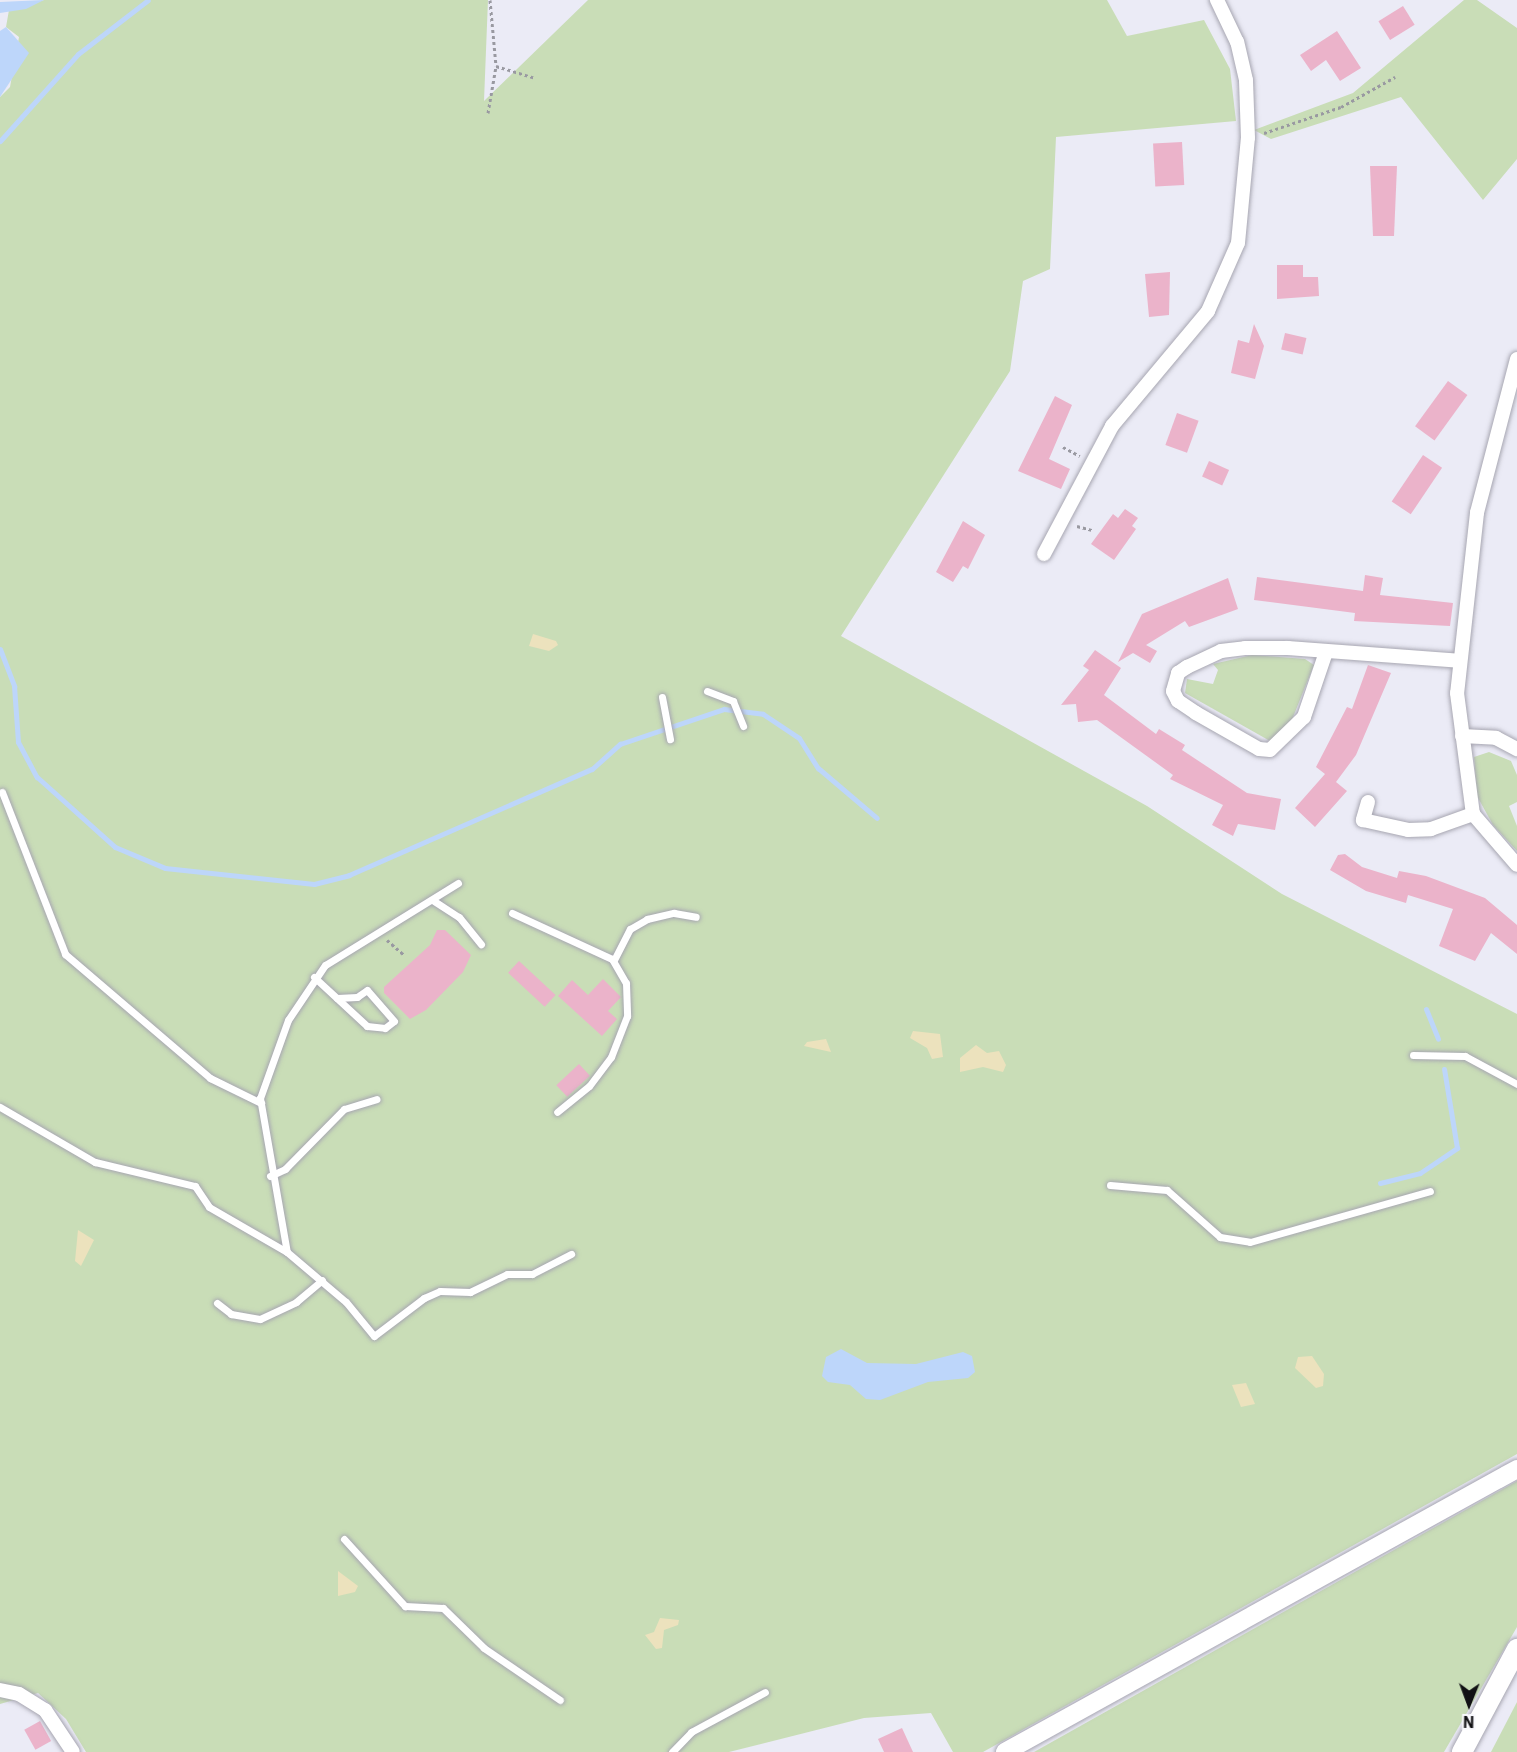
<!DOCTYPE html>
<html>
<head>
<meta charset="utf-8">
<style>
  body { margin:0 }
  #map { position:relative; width:1517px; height:1752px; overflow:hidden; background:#ebebf6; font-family:"IBM Plex Sans",sans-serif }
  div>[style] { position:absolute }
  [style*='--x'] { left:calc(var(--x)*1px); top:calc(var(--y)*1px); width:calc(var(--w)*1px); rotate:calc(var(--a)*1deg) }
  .green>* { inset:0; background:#c9ddb7 }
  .sand>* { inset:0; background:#ece2bd }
  .water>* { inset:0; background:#bdd6fa }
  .stream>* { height:5px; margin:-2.5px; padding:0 2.5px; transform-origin:2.5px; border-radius:2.5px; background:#bdd6fa }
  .building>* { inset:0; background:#ebb3ca; transform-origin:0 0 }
  .path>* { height:3px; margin-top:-1.5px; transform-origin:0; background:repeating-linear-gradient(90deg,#9999a1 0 3px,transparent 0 6px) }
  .roads { filter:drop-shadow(0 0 2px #a7a6b1) drop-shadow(0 0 2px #a7a6b1) }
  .service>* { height:7px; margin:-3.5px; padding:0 3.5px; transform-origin:3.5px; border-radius:3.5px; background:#fff }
  .minor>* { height:14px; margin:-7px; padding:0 7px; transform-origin:7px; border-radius:7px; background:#fff }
  .tertiary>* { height:18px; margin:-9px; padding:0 9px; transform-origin:9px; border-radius:9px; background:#fff }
  .secondary>* { height:20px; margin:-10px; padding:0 10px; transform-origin:10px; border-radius:10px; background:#fff }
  span { translate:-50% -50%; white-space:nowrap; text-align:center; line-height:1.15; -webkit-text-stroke:5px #f9f9fd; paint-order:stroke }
  .north { position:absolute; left:1439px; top:1674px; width:60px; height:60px; -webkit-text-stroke:4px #f9f9fd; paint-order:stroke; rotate:181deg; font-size:16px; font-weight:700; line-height:24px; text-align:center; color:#111114 }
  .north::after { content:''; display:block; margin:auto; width:21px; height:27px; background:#111114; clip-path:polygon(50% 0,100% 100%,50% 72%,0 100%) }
</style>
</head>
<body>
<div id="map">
  <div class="green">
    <div style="clip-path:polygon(44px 0,488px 0,484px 101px,588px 0,1107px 0,1127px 36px,1204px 20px,1230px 69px,1236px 121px,1056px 137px,1050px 269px,1023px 281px,1010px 371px,841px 636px,1147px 806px,1282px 894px,1517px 1014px,1517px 1454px,983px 1752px,953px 1752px,931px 1713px,864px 1718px,729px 1752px,86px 1752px,66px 1719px,38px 1693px,0 1704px,0 97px,10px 87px,19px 37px,6px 27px,9px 10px)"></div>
    <div style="clip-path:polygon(1464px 0,1477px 0,1517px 28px,1517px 159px,1483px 200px,1401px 97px,1271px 139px,1254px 130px,1353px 93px)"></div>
    <div style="clip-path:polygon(1252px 655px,1305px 659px,1314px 665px,1291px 722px,1270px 741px,1185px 693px,1187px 679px,1213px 684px,1218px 670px,1213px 664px)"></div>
    <div style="clip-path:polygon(1489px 752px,1511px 761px,1517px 775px,1517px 802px,1509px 806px,1517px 826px,1517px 851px,1493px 825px,1477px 796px,1474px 757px)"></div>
    <div style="clip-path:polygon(1517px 1481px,1517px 1627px,1444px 1752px,1034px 1752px)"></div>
    <div style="clip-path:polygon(1517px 1702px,1517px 1752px,1491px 1752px)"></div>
  </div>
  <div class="sand">
    <div style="clip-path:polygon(533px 634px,556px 641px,558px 645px,549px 651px,529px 646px)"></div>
    <div style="clip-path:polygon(913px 1031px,940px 1034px,943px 1057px,932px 1059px,927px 1048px,910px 1038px)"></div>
    <div style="clip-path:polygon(826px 1039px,831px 1052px,804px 1046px,807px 1042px)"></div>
    <div style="clip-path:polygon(976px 1045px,987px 1053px,999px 1051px,1006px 1065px,1003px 1072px,983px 1067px,960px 1072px,960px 1058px)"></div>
    <div style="clip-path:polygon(78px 1230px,94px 1240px,81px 1266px,75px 1261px)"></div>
    <div style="clip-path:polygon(1312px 1356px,1324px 1374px,1323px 1386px,1316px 1388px,1295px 1368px,1298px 1357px)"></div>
    <div style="clip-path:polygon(1246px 1383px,1255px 1404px,1241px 1407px,1232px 1385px)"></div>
    <div style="clip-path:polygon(338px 1571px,358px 1586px,355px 1592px,338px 1596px)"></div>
    <div style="clip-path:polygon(660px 1618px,679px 1620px,678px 1625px,664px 1630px,662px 1648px,656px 1649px,645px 1635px,654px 1632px)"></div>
  </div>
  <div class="water">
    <div style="clip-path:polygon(44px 0,26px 9px,0 13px,0 2px)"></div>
    <div style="clip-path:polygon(6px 27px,29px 53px,0 97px,0 31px)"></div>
    <div style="clip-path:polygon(841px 1349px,867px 1363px,916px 1364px,963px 1352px,972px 1356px,975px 1372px,968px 1378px,928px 1382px,880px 1400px,866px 1399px,850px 1385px,828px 1382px,822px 1376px,826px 1357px)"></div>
  </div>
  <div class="stream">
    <div style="--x:0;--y:141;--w:117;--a:-48.1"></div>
    <div style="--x:78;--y:54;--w:88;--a:-37.6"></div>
    <div style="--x:0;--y:649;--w:40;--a:69"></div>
    <div style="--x:14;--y:686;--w:56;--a:85.9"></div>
    <div style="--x:18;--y:742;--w:40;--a:62"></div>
    <div style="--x:37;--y:777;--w:105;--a:41.9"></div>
    <div style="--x:115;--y:847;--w:54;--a:22.8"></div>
    <div style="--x:165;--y:868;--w:150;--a:6.1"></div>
    <div style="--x:314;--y:884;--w:36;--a:-14"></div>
    <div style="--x:349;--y:875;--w:265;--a:-23.6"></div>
    <div style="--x:592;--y:769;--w:38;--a:-42"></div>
    <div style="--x:620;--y:744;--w:110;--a:-18.6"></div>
    <div style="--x:724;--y:709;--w:39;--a:7"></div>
    <div style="--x:763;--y:714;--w:43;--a:33.7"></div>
    <div style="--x:799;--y:738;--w:36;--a:58"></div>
    <div style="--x:818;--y:768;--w:77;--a:40.3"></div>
    <div style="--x:1426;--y:1009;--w:32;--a:68"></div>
    <div style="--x:1380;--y:1183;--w:41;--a:-14"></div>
    <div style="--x:1420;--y:1173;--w:45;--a:-34"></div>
    <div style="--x:1457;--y:1148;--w:80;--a:-99.3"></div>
  </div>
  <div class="building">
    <div style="left:1403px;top:6px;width:22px;height:29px;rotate:58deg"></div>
    <div style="clip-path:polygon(1337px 31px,1361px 68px,1340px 81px,1326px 60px,1311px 71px,1300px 55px)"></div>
    <div style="left:1182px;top:142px;width:43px;height:29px;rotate:87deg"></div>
    <div style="clip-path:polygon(1370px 166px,1397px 166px,1394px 236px,1373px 236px)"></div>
    <div style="clip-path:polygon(1277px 265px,1303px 265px,1303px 277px,1318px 277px,1319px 296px,1277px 299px)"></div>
    <div style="clip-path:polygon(1170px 272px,1169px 315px,1149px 317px,1145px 274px)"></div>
    <div style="clip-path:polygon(1254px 324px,1264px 346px,1255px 379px,1231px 373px,1238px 340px,1249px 343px)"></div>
    <div style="left:1285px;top:333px;width:22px;height:17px;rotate:13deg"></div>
    <div style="left:1448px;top:381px;width:24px;height:56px;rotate:36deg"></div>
    <div style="clip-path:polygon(1055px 396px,1072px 405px,1049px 459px,1070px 469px,1061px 489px,1018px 471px)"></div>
    <div style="left:1177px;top:413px;width:23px;height:34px;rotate:20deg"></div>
    <div style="left:1423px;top:455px;width:23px;height:56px;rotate:34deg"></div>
    <div style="left:1209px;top:461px;width:22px;height:17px;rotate:24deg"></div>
    <div style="clip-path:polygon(1125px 509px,1138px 518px,1132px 526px,1136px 529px,1114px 560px,1091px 544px,1113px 514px,1118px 518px)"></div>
    <div style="clip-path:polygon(963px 521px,985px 535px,968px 569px,963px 566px,953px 582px,936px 572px)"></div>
    <div style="clip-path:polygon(1365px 575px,1383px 578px,1380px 595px,1453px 603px,1450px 626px,1354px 621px,1355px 613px,1254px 600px,1257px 577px,1363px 591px)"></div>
    <div style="clip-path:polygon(1228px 578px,1238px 609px,1189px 627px,1185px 621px,1146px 645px,1157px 651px,1150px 663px,1133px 653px,1118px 662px,1142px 614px)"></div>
    <div style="clip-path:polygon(1095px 650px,1121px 668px,1104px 695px,1156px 734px,1159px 729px,1185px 745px,1182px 750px,1247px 793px,1281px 799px,1275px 830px,1238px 824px,1233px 836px,1212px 825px,1223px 805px,1170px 779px,1173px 775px,1097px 720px,1078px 722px,1076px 704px,1061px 705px,1089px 670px,1083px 666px)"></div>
    <div style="clip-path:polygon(1368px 665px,1391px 673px,1356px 755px,1336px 782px,1347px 791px,1315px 827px,1295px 808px,1325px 774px,1316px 767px,1347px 707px,1352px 709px)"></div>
    <div style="clip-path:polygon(1345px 854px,1362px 867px,1397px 878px,1399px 871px,1426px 876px,1485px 898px,1517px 925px,1517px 954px,1491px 933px,1475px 961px,1439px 946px,1453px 909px,1408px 895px,1406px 903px,1366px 891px,1330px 870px,1338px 855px)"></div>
    <div style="clip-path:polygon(437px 930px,445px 930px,471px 955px,463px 972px,426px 1010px,410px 1019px,384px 993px,384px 987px,430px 945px)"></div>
    <div style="left:519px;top:961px;width:50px;height:16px;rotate:43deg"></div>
    <div style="clip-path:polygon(603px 979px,621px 997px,608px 1011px,617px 1019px,602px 1036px,558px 996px,572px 980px,588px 995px)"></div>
    <div style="left:579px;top:1064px;width:16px;height:31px;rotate:47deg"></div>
    <div style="left:40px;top:1721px;width:23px;height:18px;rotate:61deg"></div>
    <div style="clip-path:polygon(902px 1728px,913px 1752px,884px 1752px,878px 1739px)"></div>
  </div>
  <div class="path">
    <div style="--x:490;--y:0;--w:66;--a:84.8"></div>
    <div style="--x:496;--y:66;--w:39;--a:17"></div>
    <div style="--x:488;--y:113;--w:48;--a:-80.3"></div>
    <div style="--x:1264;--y:133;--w:81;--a:-18.7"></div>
    <div style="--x:1341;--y:107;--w:62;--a:-29.1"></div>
    <div style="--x:1063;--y:447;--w:19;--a:28"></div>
    <div style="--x:1077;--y:526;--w:16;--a:15"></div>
    <div style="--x:387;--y:940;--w:23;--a:41"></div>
  </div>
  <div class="roads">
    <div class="service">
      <div style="--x:707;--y:691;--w:28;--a:21"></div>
      <div style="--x:733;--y:701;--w:27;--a:68"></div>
      <div style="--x:662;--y:697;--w:43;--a:79.2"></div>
      <div style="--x:2;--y:792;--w:174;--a:68.7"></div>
      <div style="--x:65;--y:954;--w:191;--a:40.5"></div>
      <div style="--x:210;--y:1078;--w:57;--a:26.1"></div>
      <div style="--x:458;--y:883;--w:156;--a:148.3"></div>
      <div style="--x:325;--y:965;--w:66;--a:123.9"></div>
      <div style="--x:288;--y:1020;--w:83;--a:109.7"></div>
      <div style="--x:260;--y:1098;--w:156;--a:80.1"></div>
      <div style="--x:287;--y:1252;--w:77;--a:40.3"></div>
      <div style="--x:346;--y:1302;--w:44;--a:50.5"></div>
      <div style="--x:374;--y:1336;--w:63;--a:-37.2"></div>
      <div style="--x:424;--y:1298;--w:17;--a:-24"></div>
      <div style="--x:440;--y:1291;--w:30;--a:2"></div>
      <div style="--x:470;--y:1292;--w:41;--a:-25.9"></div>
      <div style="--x:507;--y:1274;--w:25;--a:0"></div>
      <div style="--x:532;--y:1274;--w:44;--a:-27.1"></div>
      <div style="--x:434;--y:901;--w:30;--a:33"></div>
      <div style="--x:459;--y:917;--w:35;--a:51"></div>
      <div style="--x:512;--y:913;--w:110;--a:24.7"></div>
      <div style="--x:612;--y:959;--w:28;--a:60"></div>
      <div style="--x:626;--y:983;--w:33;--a:88"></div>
      <div style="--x:627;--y:1016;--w:44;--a:111.3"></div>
      <div style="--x:611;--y:1057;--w:36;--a:127"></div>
      <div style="--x:589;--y:1086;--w:41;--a:140.9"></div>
      <div style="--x:614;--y:960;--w:35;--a:-63"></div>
      <div style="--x:630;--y:929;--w:20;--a:-30"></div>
      <div style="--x:647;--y:919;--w:28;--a:-13"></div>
      <div style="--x:674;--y:913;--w:22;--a:10"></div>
      <div style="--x:314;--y:977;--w:72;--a:42.8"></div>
      <div style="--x:367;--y:1026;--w:18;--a:6"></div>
      <div style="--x:385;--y:1028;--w:11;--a:-38"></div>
      <div style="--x:394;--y:1021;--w:41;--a:-131.1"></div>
      <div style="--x:367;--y:990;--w:12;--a:145"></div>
      <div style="--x:357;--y:997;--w:20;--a:177"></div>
      <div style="--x:1413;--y:1055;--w:52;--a:1.1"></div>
      <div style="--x:1465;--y:1056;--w:59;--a:28.3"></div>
      <div style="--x:0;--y:1107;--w:110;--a:30.1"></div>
      <div style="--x:95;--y:1162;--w:103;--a:13.5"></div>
      <div style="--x:195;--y:1186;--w:25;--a:56"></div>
      <div style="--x:209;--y:1207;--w:90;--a:30"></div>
      <div style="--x:270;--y:1176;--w:17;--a:-25"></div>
      <div style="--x:285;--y:1169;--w:84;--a:-45.5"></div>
      <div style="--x:344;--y:1109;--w:34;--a:-17"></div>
      <div style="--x:1110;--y:1185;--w:57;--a:5"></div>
      <div style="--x:1167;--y:1190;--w:71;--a:41.6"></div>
      <div style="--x:1220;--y:1237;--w:30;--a:9"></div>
      <div style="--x:1250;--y:1242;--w:187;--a:-15.8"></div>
      <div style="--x:217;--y:1303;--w:18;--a:38"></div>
      <div style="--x:231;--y:1314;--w:29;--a:10"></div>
      <div style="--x:260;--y:1319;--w:40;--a:-25"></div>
      <div style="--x:296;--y:1302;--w:34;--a:-40"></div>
      <div style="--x:344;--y:1539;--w:91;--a:47.7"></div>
      <div style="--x:405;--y:1606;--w:38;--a:3"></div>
      <div style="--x:443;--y:1608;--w:57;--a:44.3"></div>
      <div style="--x:484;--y:1648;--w:92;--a:34.4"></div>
      <div style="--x:672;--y:1752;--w:28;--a:-46"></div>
      <div style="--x:691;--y:1732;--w:84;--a:-28.4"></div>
    </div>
    <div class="minor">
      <div style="--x:1517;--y:359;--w:159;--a:104.6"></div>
      <div style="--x:1477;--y:513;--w:181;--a:96.3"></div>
      <div style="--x:1457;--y:693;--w:122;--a:82.5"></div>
      <div style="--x:1473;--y:814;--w:67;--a:49.2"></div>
      <div style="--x:1044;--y:554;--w:145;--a:-62"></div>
      <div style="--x:1112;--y:426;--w:150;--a:-50.1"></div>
      <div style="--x:1208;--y:311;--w:74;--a:-66.2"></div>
      <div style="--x:1238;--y:243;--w:105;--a:-84.6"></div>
      <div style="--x:1248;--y:138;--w:58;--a:-92"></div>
      <div style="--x:1246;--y:80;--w:39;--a:-103"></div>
      <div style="--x:1237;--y:42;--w:47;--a:-115.5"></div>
      <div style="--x:1326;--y:652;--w:69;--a:108.7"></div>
      <div style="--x:1304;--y:717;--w:47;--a:135.9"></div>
      <div style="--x:1270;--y:750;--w:11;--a:-175"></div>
      <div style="--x:1259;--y:749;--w:73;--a:-150.3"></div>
      <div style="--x:1196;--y:713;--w:22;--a:-146"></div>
      <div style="--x:1178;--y:701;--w:11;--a:-117"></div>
      <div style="--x:1173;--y:691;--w:19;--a:-74"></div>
      <div style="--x:1178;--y:673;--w:11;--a:-34"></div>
      <div style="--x:1187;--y:667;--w:38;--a:-25"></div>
      <div style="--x:1221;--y:651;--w:24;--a:-7"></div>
      <div style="--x:1245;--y:648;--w:43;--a:0"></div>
      <div style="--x:1288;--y:648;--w:171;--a:4.3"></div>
      <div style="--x:1462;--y:736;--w:34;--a:3"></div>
      <div style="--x:1496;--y:738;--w:24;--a:28"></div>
      <div style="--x:1368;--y:802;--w:19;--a:106"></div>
      <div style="--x:1363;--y:820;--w:46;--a:12.5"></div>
      <div style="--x:1408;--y:830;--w:23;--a:-2"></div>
      <div style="--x:1431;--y:829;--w:45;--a:-19.7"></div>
      <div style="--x:0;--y:1690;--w:19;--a:12"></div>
      <div style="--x:19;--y:1694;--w:31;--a:32"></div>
      <div style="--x:45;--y:1710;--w:50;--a:56.3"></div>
    </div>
    <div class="tertiary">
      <div style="--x:1005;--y:1752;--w:585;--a:-28.93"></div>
    </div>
    <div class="secondary">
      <div style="--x:1462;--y:1752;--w:117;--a:-61.9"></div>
    </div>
  </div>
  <div class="north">N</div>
</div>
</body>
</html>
